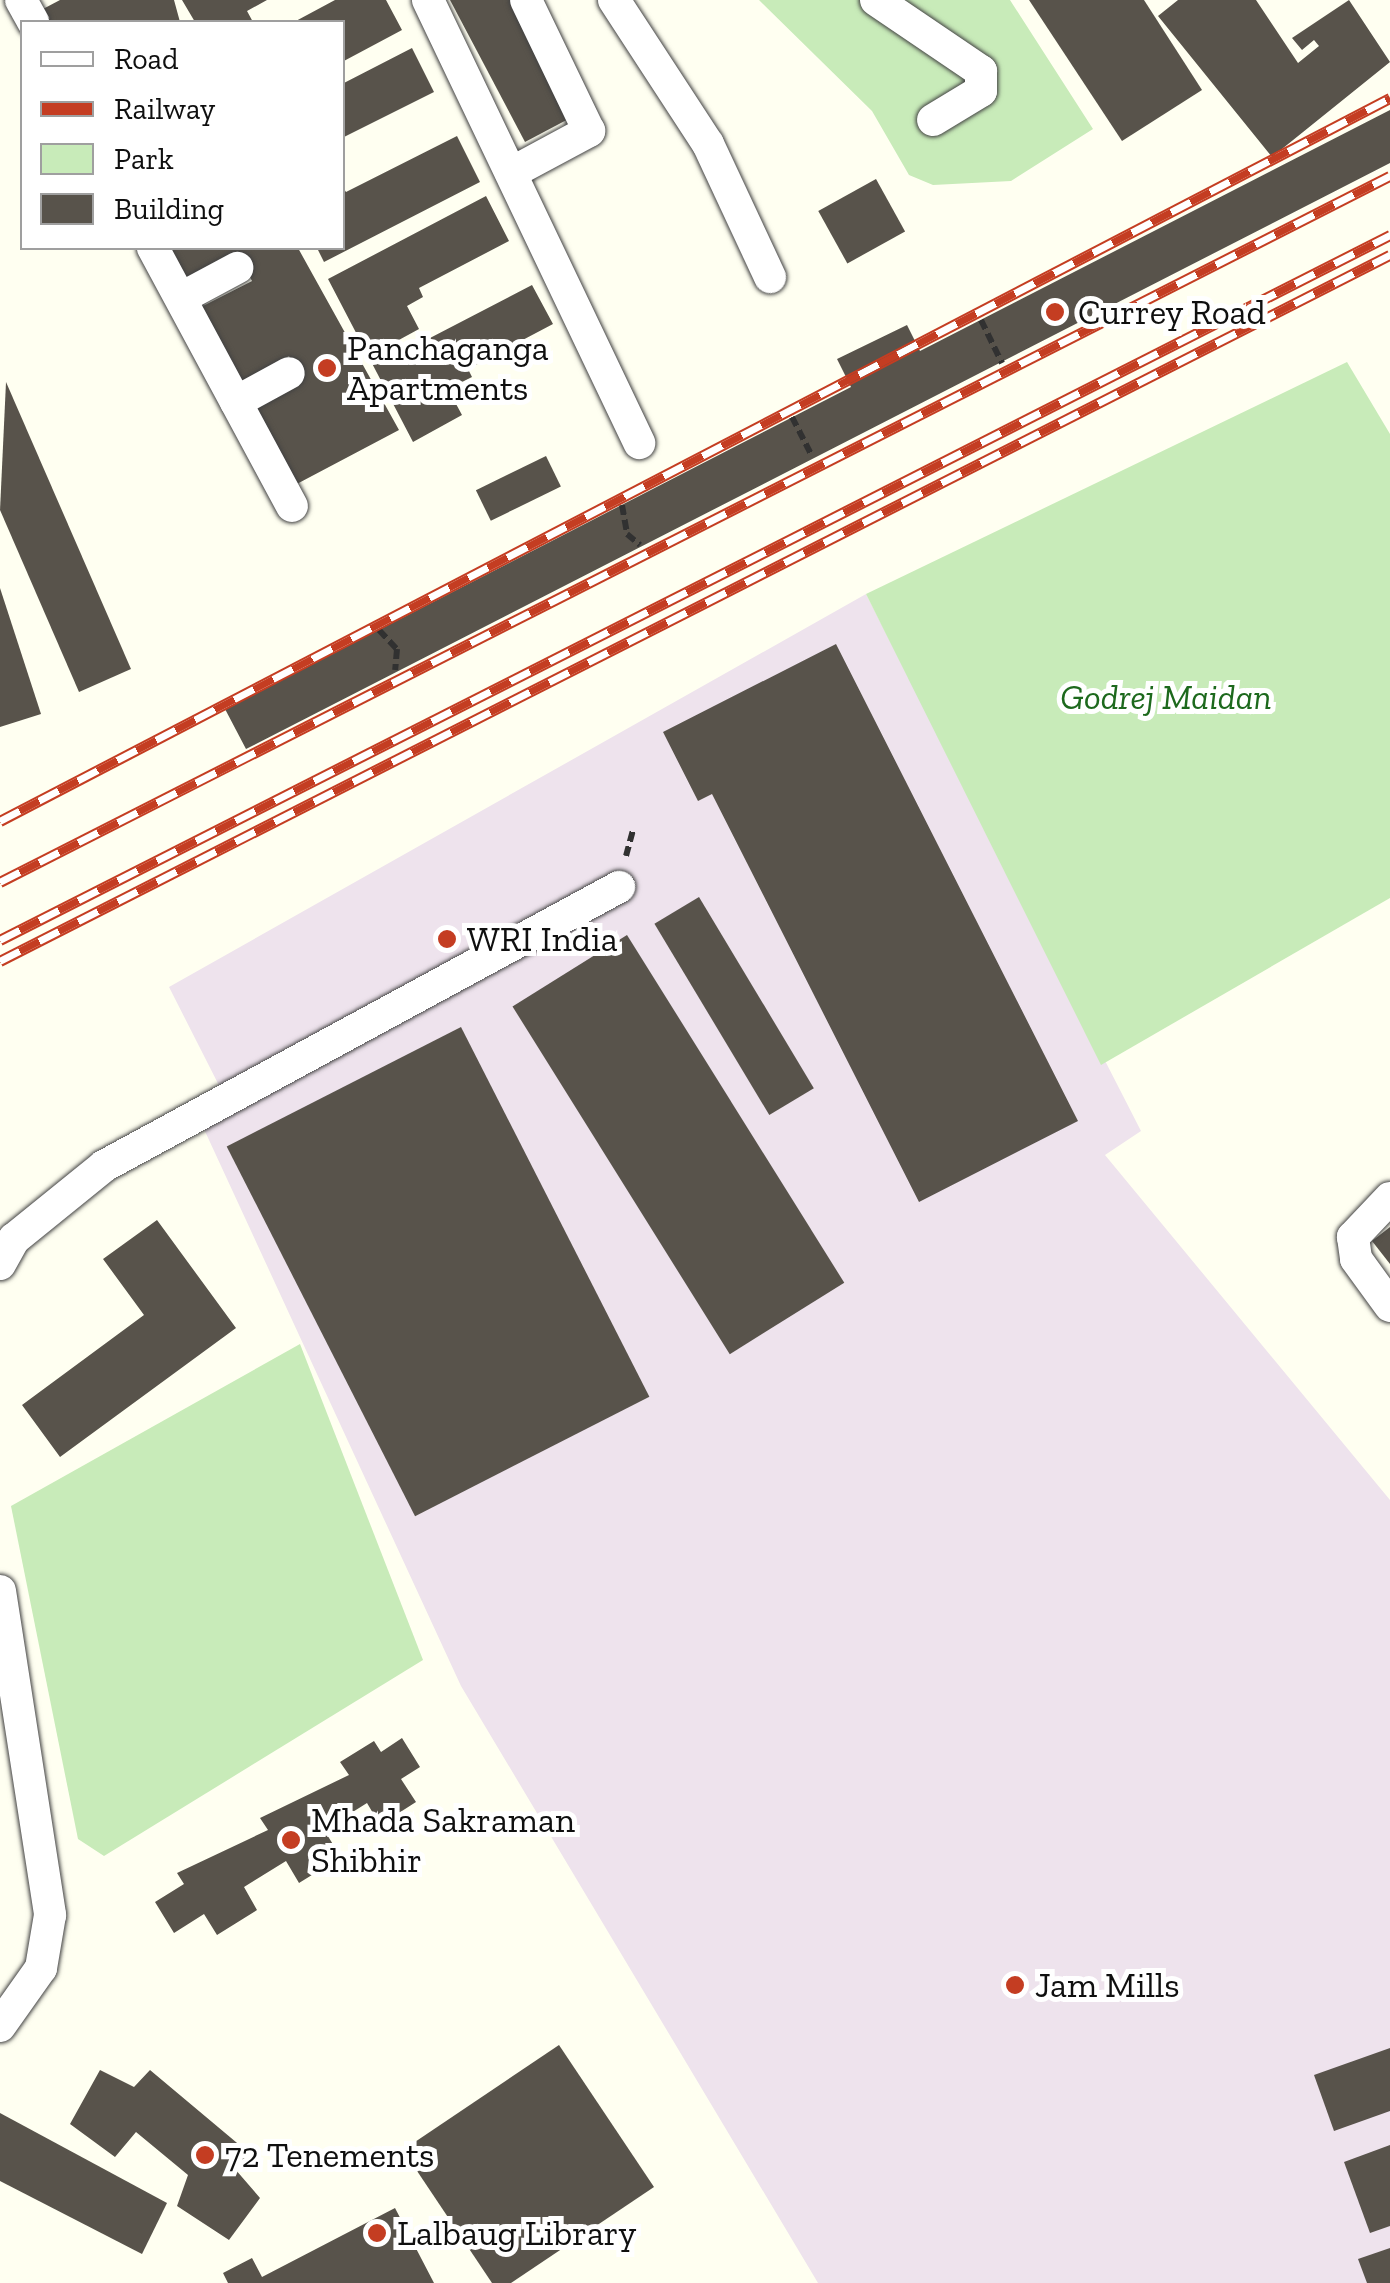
<!DOCTYPE html>
<html>
<head>
<meta charset="utf-8">
<style>
  body { margin:0 }
  #map { position:relative; width:1390px; height:2283px; overflow:hidden; background:#fffff1; font-family:"Zilla Slab",serif }
  div>[style] { position:absolute }
  [style*='--x'] { left:calc(var(--x)*1px); top:calc(var(--y)*1px); width:calc(var(--w)*1px); rotate:calc(var(--a)*1deg) }
  .industrial>* { inset:0; background:#eee3ed }
  .green>* { inset:0; background:#c8ebb9 }
  .building>* { inset:0; background:#58534b; transform-origin:0 0 }
  .path>* { height:6px; margin-top:-3px; transform-origin:0; background:repeating-linear-gradient(90deg,#313131 0 10px,transparent 0 15px) }
  .roads { filter:drop-shadow(0 0 2px #424242) drop-shadow(0 0 2px #424242) }
  .street>* { height:32px; margin:-16px; padding:0 16px; transform-origin:16px; border-radius:16px; background:#fff }
  .rail>* { height:11px; margin-top:-5.5px; transform-origin:0; background:repeating-linear-gradient(90deg,#fff 0 22px,#c43d22 0 44px); box-sizing:border-box; border-block:2px solid #c43d22 }
  .dots>* { width:28px; height:28px; translate:-50% -50%; box-sizing:border-box; border:5px solid #fff; border-radius:50% }
  span { translate:-50% -50%; white-space:nowrap; text-align:center; line-height:1.15; -webkit-text-stroke:10px #fff; paint-order:stroke }
  .poi-label { font-size:35px; color:#0f0f0f }
  .left { translate:0 -50%; text-align:left }
  .park-label { font-size:35px; color:#1d691d; font-style:italic }
  .legend { position:absolute; left:20px; top:20px; width:325px; height:230px; box-sizing:border-box; background:#fff; border:2px solid #9f9f9f; margin:0; padding:12px 18px; list-style:none; font-size:30px; color:#0f0f0f }
  .legend li { display:flex; align-items:center; gap:20px; height:50px }
  .legend b { width:50px; border:2px solid #9f9f9f }
</style>
</head>
<body>
<div id="map">
  <div class="industrial">
    <div style="clip-path:polygon(866px 594px,1141px 1131px,1105px 1155px,1390px 1500px,1390px 2283px,818px 2283px,461px 1686px,203px 1127px,233px 1113px,169px 987px)"></div>
  </div>
  <div class="green">
    <div style="clip-path:polygon(759px 0,1010px 0,1093px 129px,1011px 181px,933px 185px,909px 175px,872px 111px)"></div>
    <div style="clip-path:polygon(1347px 362px,1390px 434px,1390px 898px,1101px 1065px,866px 594px)"></div>
    <div style="clip-path:polygon(300px 1344px,423px 1660px,104px 1856px,78px 1839px,11px 1506px)"></div>
  </div>
  <div class="building">
    <div style="clip-path:polygon(60px 0,174px 0,180px 22px,49px 22px,43px 9px)"></div>
    <div style="clip-path:polygon(182px 0,267px 0,247px 11px,253px 22px,195px 22px)"></div>
    <div style="clip-path:polygon(335px 0,386px 0,402px 30px,342px 62px,342px 22px,294px 22px)"></div>
    <div style="clip-path:polygon(450px 0,515px 0,576px 115px,525px 142px)"></div>
    <div style="clip-path:polygon(1029px 0,1144px 0,1202px 90px,1122px 141px)"></div>
    <div style="clip-path:polygon(1178px 0,1256px 0,1298px 63px,1319px 46px,1314px 40px,1302px 50px,1292px 38px,1349px 0,1390px 62px,1272px 157px,1158px 16px)"></div>
    <div style="clip-path:polygon(412px 48px,434px 92px,344px 137px,342px 148px,342px 84px)"></div>
    <div style="clip-path:polygon(1390px 110px,1390px 163px,246px 749px,225px 709px,851px 387px,837px 359px,907px 325px,920px 351px)"></div>
    <div style="clip-path:polygon(457px 136px,480px 182px,324px 262px,317px 248px,342px 248px,342px 186px,346px 192px)"></div>
    <div style="left:876px;top:179px;width:60px;height:66px;rotate:61deg"></div>
    <div style="clip-path:polygon(486px 196px,509px 241px,419px 288px,423px 297px,407px 306px,419px 329px,397px 341px,403px 352px,532px 285px,553px 324px,468px 369px,472px 377px,448px 389px,462px 415px,413px 442px,328px 279px)"></div>
    <div style="clip-path:polygon(170px 248px,298px 248px,399px 430px,293px 486px,251px 407px,302px 381px,289px 356px,241px 382px,201px 307px,252px 281px,238px 254px,188px 281px)"></div>
    <div style="clip-path:polygon(6px 382px,131px 669px,79px 692px,0 510px)"></div>
    <div style="left:546px;top:456px;width:34px;height:78px;rotate:64deg"></div>
    <div style="clip-path:polygon(0 588px,41px 714px,0 727px)"></div>
    <div style="clip-path:polygon(836px 644px,1078px 1121px,919px 1202px,712px 794px,698px 801px,663px 732px)"></div>
    <div style="left:699px;top:897px;width:223px;height:52px;rotate:59deg"></div>
    <div style="left:627px;top:935px;width:410px;height:135px;rotate:58deg"></div>
    <div style="left:461px;top:1027px;width:415px;height:263px;rotate:63deg"></div>
    <div style="clip-path:polygon(157px 1220px,236px 1328px,60px 1457px,22px 1405px,144px 1315px,103px 1259px)"></div>
    <div style="clip-path:polygon(1390px 1227px,1390px 1264px,1372px 1241px)"></div>
    <div style="clip-path:polygon(402px 1738px,420px 1767px,401px 1779px,416px 1802px,380px 1825px,367px 1803px,324px 1830px,341px 1857px,299px 1883px,286px 1861px,244px 1887px,257px 1910px,217px 1935px,204px 1914px,174px 1933px,155px 1902px,184px 1884px,177px 1873px,268px 1830px,260px 1818px,349px 1775px,340px 1762px,374px 1741px,381px 1752px)"></div>
    <div style="clip-path:polygon(559px 2045px,654px 2187px,511px 2283px,492px 2283px,403px 2150px)"></div>
    <div style="clip-path:polygon(1390px 2048px,1390px 2111px,1334px 2131px,1314px 2075px)"></div>
    <div style="clip-path:polygon(100px 2070px,134px 2087px,150px 2070px,249px 2153px,235px 2169px,260px 2198px,229px 2240px,177px 2206px,188px 2175px,136px 2132px,115px 2157px,70px 2124px)"></div>
    <div style="clip-path:polygon(0 2113px,167px 2203px,142px 2254px,0 2181px)"></div>
    <div style="clip-path:polygon(1390px 2145px,1390px 2226px,1370px 2233px,1344px 2162px)"></div>
    <div style="clip-path:polygon(395px 2208px,434px 2283px,228px 2283px,223px 2273px,252px 2258px,262px 2277px)"></div>
    <div style="clip-path:polygon(1390px 2248px,1390px 2283px,1367px 2283px,1358px 2259px)"></div>
  </div>
  <div class="path">
    <div style="--x:981;--y:320;--w:48;--a:64"></div>
    <div style="--x:792;--y:417;--w:44;--a:62.9"></div>
    <div style="--x:622;--y:505;--w:29;--a:80"></div>
    <div style="--x:627;--y:534;--w:17;--a:40"></div>
    <div style="--x:379;--y:630;--w:26;--a:47"></div>
    <div style="--x:397;--y:649;--w:21;--a:95"></div>
    <div style="--x:626;--y:856;--w:27;--a:-75"></div>
  </div>
  <div class="roads">
    <div class="street">
      <div style="--x:21;--y:0;--w:25;--a:61"></div>
      <div style="--x:428;--y:0;--w:491;--a:64.5"></div>
      <div style="--x:614;--y:0;--w:172;--a:56.9"></div>
      <div style="--x:708;--y:144;--w:147;--a:65"></div>
      <div style="--x:876;--y:0;--w:127;--a:34.1"></div>
      <div style="--x:981;--y:71;--w:20;--a:90"></div>
      <div style="--x:981;--y:91;--w:56;--a:148.9"></div>
      <div style="--x:511;--y:173;--w:89;--a:-28.3"></div>
      <div style="--x:589;--y:131;--w:145;--a:-115.7"></div>
      <div style="--x:153;--y:248;--w:293;--a:61.7"></div>
      <div style="--x:181;--y:298;--w:64;--a:-28.2"></div>
      <div style="--x:236;--y:402;--w:60;--a:-28.7"></div>
      <div style="--x:1390;--y:1198;--w:54;--a:133.5"></div>
      <div style="--x:1353;--y:1237;--w:22;--a:82"></div>
      <div style="--x:1356;--y:1259;--w:58;--a:54.1"></div>
      <div style="--x:0;--y:1264;--w:29;--a:-61"></div>
      <div style="--x:14;--y:1239;--w:116;--a:-39"></div>
      <div style="--x:104;--y:1166;--w:586;--a:-28.45"></div>
      <div style="--x:0;--y:1591;--w:328;--a:81.2"></div>
      <div style="--x:50;--y:1915;--w:54;--a:99.6"></div>
      <div style="--x:41;--y:1968;--w:71;--a:125.3"></div>
    </div>
  </div>
  <div class="rail">
    <div style="--x:0;--y:821;--w:1567;--a:-27.48"></div>
    <div style="--x:0;--y:882;--w:1559;--a:-26.93"></div>
    <div style="--x:0;--y:940;--w:1559;--a:-26.89"></div>
    <div style="--x:0;--y:961;--w:1559;--a:-26.93"></div>
  </div>
  <div class="dots">
    <div style="left:1055px;top:312px;background:#c43d22"></div>
    <div style="left:327px;top:368px;background:#c43d22"></div>
    <div style="left:447px;top:939px;background:#c43d22"></div>
    <div style="left:291px;top:1840px;background:#c43d22"></div>
    <div style="left:1015px;top:1985px;background:#c43d22"></div>
    <div style="left:205px;top:2155px;background:#c43d22"></div>
    <div style="left:377px;top:2233px;background:#c43d22"></div>
  </div>
  <div class="poi-label">
    <span class="left" style="left:1078px;top:312px">Currey Road</span>
    <span class="left" style="left:347px;top:368px">Panchaganga<br>Apartments</span>
    <span class="left" style="left:467px;top:939px">WRI India</span>
    <span class="left" style="left:311px;top:1840px">Mhada Sakraman<br>Shibhir</span>
    <span class="left" style="left:1035px;top:1985px">Jam Mills</span>
    <span class="left" style="left:225px;top:2155px">72 Tenements</span>
    <span class="left" style="left:397px;top:2233px">Lalbaug Library</span>
  </div>
  <div class="park-label">
    <span style="left:1166px;top:697px">Godrej Maidan</span>
  </div>
  <ul class="legend">
  <li><b style="height:12px;background:#fff"></b>Road</li>
  <li><b style="height:12px;background:#c43d22"></b>Railway</li>
  <li><b style="height:28px;background:#c8ebb9"></b>Park</li>
  <li><b style="height:28px;background:#58534b"></b>Building</li>
  </ul>
</div>
</body>
</html>
